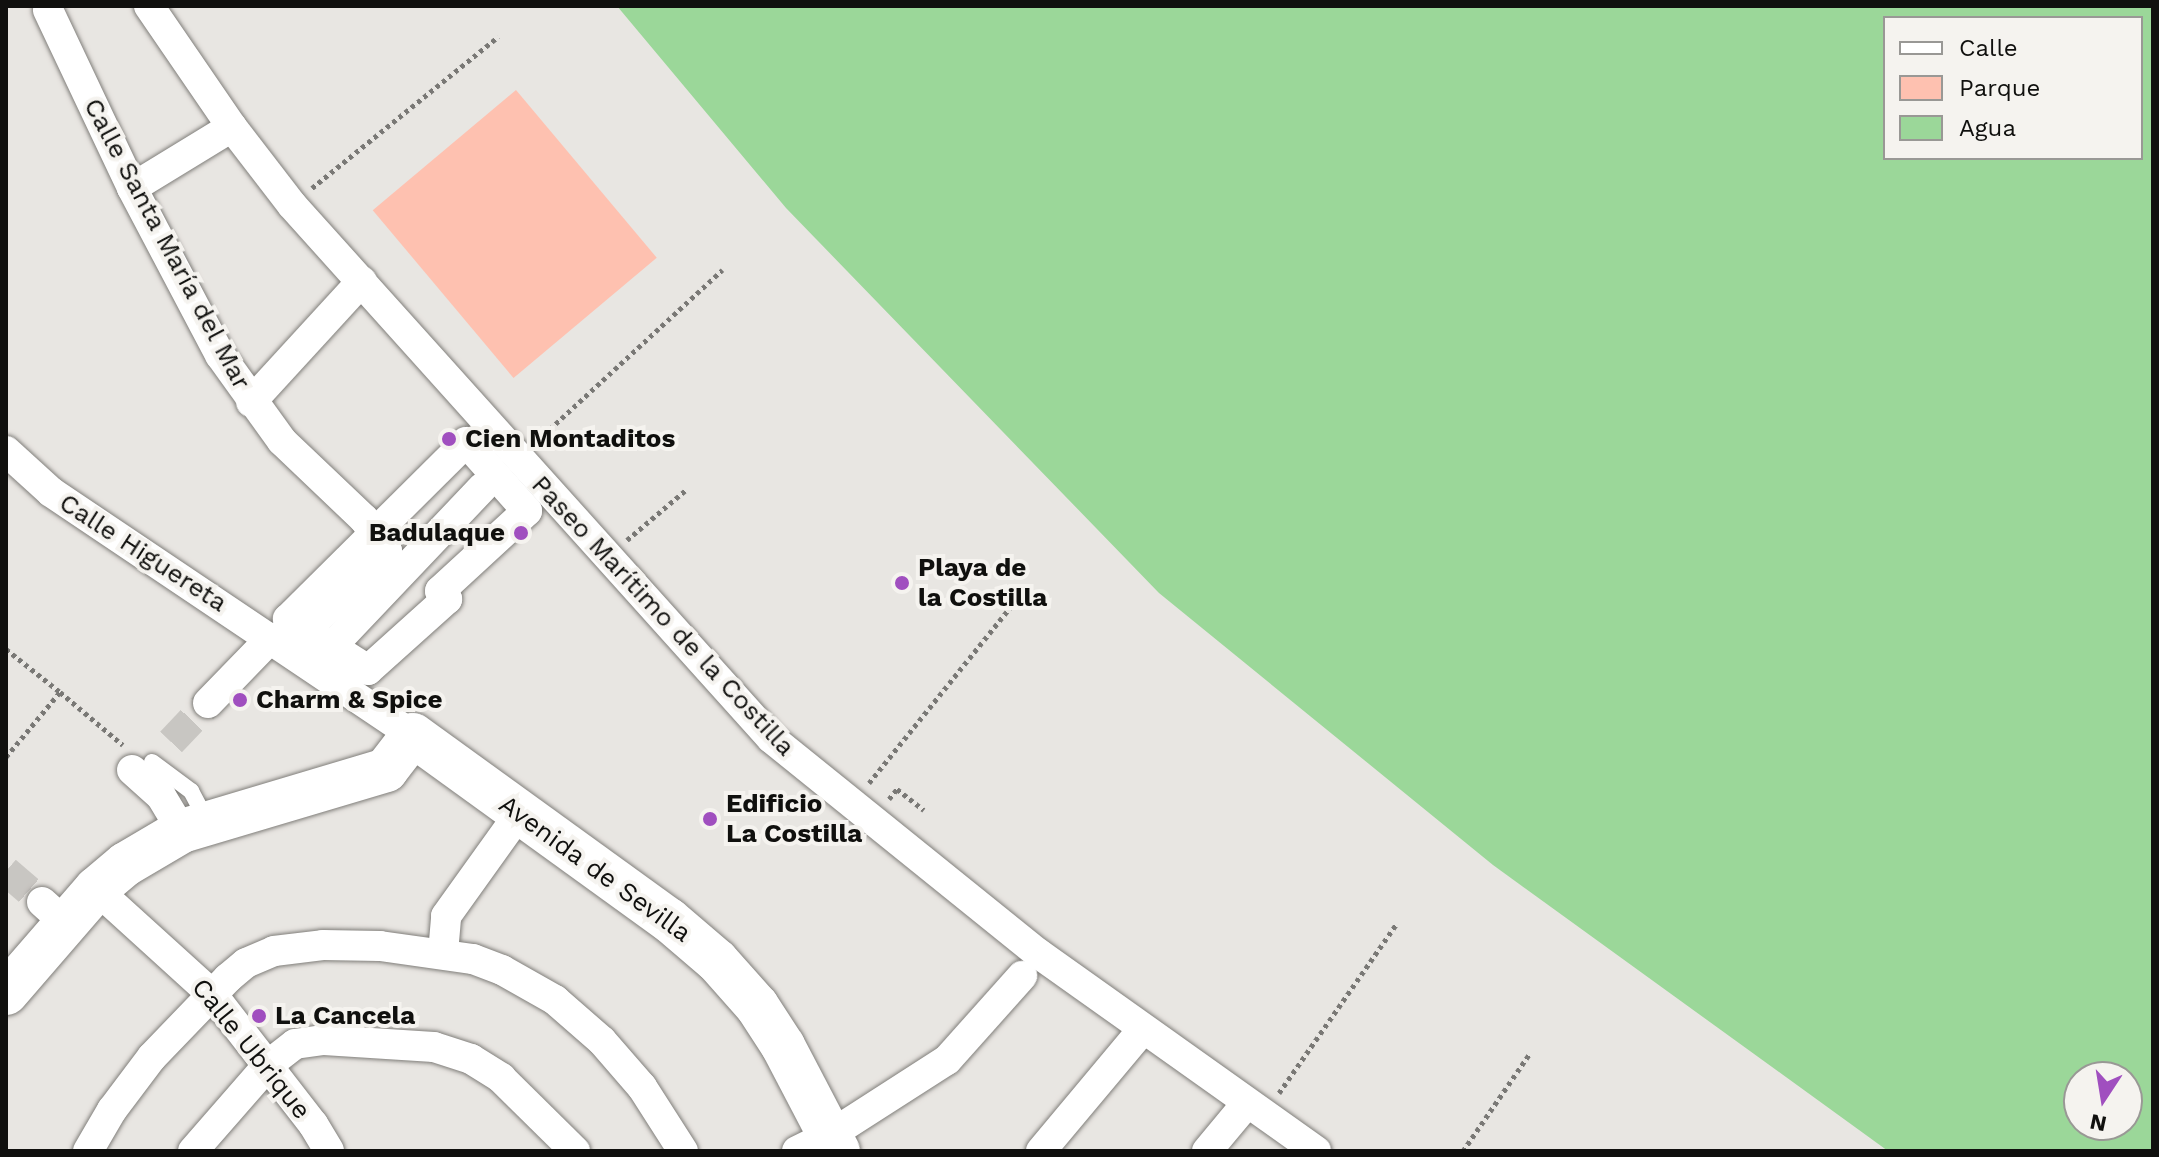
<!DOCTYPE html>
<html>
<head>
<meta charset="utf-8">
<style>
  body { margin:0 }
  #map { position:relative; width:2159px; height:1157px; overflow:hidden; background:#e8e6e2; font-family:"Work Sans",sans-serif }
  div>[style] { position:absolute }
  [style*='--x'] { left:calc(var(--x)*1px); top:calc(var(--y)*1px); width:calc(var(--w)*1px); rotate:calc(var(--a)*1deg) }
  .green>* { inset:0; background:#fec1b0; transform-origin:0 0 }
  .water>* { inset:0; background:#9bd799 }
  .street-tunnel>* { height:30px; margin-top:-15px; transform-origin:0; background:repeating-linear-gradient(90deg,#c8c6c2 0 30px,transparent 0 45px) }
  .path>* { height:5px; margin-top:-2.5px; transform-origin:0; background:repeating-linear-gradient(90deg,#797875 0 4px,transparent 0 8px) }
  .roads { filter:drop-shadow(0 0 2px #807e7a) drop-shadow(0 0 2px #807e7a) }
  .lane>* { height:16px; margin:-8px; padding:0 8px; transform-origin:8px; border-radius:8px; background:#fff }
  .street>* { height:30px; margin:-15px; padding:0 15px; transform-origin:15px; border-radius:15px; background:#fff }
  .secondary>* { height:44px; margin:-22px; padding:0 22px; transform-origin:22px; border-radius:22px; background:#fff }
  .dots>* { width:22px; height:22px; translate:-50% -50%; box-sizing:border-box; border:4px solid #f5f3ef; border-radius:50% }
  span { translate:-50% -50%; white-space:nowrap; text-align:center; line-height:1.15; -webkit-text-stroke:8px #f5f3ef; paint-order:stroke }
  .street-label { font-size:26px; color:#10100e }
  .poi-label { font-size:26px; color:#10100e; font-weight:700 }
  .left { translate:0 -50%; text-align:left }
  .right { translate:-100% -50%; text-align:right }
  .frame { position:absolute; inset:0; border:8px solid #10100e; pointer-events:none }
  .legend { position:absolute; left:1883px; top:16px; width:260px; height:144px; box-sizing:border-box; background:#f5f3ef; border:2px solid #999895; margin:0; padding:10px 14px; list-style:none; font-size:24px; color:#10100e }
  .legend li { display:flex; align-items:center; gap:16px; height:40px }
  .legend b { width:40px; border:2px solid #999895 }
  .north { position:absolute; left:2063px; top:1061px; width:80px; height:80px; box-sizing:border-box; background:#f5f3ef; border:2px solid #999895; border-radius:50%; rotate:192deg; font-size:22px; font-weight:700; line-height:32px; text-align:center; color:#10100e }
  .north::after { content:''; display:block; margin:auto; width:28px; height:36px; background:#a04fbf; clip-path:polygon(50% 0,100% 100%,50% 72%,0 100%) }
</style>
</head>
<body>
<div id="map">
  <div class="green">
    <div style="left:516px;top:90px;width:219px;height:187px;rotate:50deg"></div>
  </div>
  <div class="water">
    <div style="clip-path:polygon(evenodd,617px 6px,2153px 6px,2153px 1151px,1888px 1151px,1493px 865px,1159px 593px,786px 208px,617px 6px,1885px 18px,2141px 18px,2141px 158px,1885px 158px,1885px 18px,617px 6px,2079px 1077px,2127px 1077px,2127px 1125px,2079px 1125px,2079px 1077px)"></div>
  </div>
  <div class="street-tunnel">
    <div style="--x:171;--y:742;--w:54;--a:-46.5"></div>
    <div style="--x:6;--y:871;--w:48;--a:40.7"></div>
  </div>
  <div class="path">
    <div style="--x:312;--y:188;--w:240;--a:-39.1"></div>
    <div style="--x:538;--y:440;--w:251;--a:-42.7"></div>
    <div style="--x:627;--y:540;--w:79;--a:-40.4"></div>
    <div style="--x:6;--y:649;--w:69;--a:38.5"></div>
    <div style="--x:6;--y:757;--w:85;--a:-50.3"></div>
    <div style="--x:60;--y:692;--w:82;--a:40.1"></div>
    <div style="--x:869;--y:783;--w:235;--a:-51.2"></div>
    <div style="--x:889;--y:799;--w:13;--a:-51"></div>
    <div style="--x:897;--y:789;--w:34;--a:38"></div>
    <div style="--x:1279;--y:1093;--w:207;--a:-55.2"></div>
    <div style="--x:1463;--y:1151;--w:119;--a:-55.6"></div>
  </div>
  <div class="roads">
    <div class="lane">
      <div style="--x:152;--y:762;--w:49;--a:36.6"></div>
      <div style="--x:191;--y:791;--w:34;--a:62"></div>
    </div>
    <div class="street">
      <div style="--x:149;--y:6;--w:147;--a:55.6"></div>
      <div style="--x:232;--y:127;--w:98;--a:52.4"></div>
      <div style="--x:292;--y:205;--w:717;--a:48.05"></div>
      <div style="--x:771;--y:738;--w:344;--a:38.9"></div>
      <div style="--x:1039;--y:954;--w:340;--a:35.4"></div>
      <div style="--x:48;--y:10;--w:197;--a:64.7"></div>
      <div style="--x:132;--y:188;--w:189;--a:62.2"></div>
      <div style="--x:220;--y:355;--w:106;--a:54.2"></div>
      <div style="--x:282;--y:441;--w:113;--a:43.6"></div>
      <div style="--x:364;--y:519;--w:39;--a:54"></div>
      <div style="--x:387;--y:551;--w:139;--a:135.9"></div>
      <div style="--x:132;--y:188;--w:117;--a:-31.4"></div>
      <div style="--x:251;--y:402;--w:164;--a:-47.5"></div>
      <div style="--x:466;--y:442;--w:92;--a:48.5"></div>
      <div style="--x:527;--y:511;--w:118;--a:137.4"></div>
      <div style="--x:440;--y:591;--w:11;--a:49"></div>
      <div style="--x:447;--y:599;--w:106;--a:138.1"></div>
      <div style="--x:368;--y:670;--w:95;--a:-147.5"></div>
      <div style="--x:288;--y:619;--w:251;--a:-44.8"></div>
      <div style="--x:6;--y:451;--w:61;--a:42.3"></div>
      <div style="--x:51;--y:492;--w:436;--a:33.9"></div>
      <div style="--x:317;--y:662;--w:241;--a:-46.5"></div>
      <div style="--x:208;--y:703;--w:91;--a:-45.9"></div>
      <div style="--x:132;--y:770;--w:39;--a:42"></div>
      <div style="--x:161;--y:796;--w:41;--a:59"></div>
      <div style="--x:96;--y:889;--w:156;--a:42.2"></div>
      <div style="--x:212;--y:994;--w:165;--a:52.2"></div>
      <div style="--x:313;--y:1124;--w:31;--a:59"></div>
      <div style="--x:42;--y:902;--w:31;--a:42"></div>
      <div style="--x:443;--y:953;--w:37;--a:-85"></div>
      <div style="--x:446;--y:916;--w:125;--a:-54.4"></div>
      <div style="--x:88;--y:1151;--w:48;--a:-59.7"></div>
      <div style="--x:112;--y:1110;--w:66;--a:-53"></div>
      <div style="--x:152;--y:1057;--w:110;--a:-46.1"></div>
      <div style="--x:228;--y:978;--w:23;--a:-40"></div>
      <div style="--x:246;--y:963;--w:30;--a:-23"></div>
      <div style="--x:274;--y:951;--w:49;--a:-7"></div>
      <div style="--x:323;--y:945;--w:57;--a:1"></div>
      <div style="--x:380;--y:946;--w:94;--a:8"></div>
      <div style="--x:473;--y:959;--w:31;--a:21"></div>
      <div style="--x:502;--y:970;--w:61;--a:29.5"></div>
      <div style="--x:555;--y:1000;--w:62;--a:41.1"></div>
      <div style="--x:602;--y:1041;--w:61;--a:49"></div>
      <div style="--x:642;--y:1087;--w:76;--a:57.4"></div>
      <div style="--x:193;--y:1151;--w:114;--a:-48.9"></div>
      <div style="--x:268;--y:1065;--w:34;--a:-38"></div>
      <div style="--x:295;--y:1044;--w:29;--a:-8"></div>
      <div style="--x:324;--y:1040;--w:110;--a:3.6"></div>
      <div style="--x:434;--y:1047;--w:39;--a:18"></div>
      <div style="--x:471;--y:1059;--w:36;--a:32"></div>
      <div style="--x:501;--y:1078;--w:104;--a:44.6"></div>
      <div style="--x:797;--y:1151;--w:37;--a:-26"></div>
      <div style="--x:830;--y:1135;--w:139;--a:-32.7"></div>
      <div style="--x:947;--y:1060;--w:113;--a:-48.2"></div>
      <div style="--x:1041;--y:1151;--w:158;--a:-50.1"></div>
      <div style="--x:1207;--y:1151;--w:62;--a:-50.2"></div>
    </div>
    <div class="secondary">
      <div style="--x:6;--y:993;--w:138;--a:-49.1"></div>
      <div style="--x:96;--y:889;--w:39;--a:-40"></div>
      <div style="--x:126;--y:864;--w:65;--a:-30.5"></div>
      <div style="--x:182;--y:831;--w:213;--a:-16.6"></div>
      <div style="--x:386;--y:770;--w:44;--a:-52.4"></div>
      <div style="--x:413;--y:735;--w:316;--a:35.9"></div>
      <div style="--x:669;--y:920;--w:63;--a:40.5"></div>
      <div style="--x:717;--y:961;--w:60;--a:48.4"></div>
      <div style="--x:757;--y:1006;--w:48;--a:57"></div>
      <div style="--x:783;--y:1046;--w:119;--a:62.4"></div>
    </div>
  </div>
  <div class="dots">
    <div style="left:449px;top:439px;background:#a04fbf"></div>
    <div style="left:521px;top:533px;background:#a04fbf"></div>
    <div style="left:902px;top:583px;background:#a04fbf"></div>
    <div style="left:240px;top:700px;background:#a04fbf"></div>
    <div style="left:710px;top:819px;background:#a04fbf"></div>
    <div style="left:259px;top:1016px;background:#a04fbf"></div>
  </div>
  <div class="street-label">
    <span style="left:167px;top:244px;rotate:62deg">Calle Santa María del Mar</span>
    <span style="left:143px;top:553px;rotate:33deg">Calle Higuereta</span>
    <span style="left:663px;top:616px;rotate:47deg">Paseo Marítimo de la Costilla</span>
    <span style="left:595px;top:869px;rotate:36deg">Avenida de Sevilla</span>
    <span style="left:251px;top:1049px;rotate:51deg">Calle Ubrique</span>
  </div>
  <div class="poi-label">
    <span class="left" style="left:465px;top:439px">Cien Montaditos</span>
    <span class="right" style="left:505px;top:533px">Badulaque</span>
    <span class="left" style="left:918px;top:583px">Playa de<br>la Costilla</span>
    <span class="left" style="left:256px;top:700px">Charm &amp; Spice</span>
    <span class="left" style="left:726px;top:819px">Edificio<br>La Costilla</span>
    <span class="left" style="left:275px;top:1016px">La Cancela</span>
  </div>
  <div class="frame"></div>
  <ul class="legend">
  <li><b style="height:10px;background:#fff"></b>Calle</li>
  <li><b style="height:22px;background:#fec1b0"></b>Parque</li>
  <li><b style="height:22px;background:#9bd799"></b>Agua</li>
  </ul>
  <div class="north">N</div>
</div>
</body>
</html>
